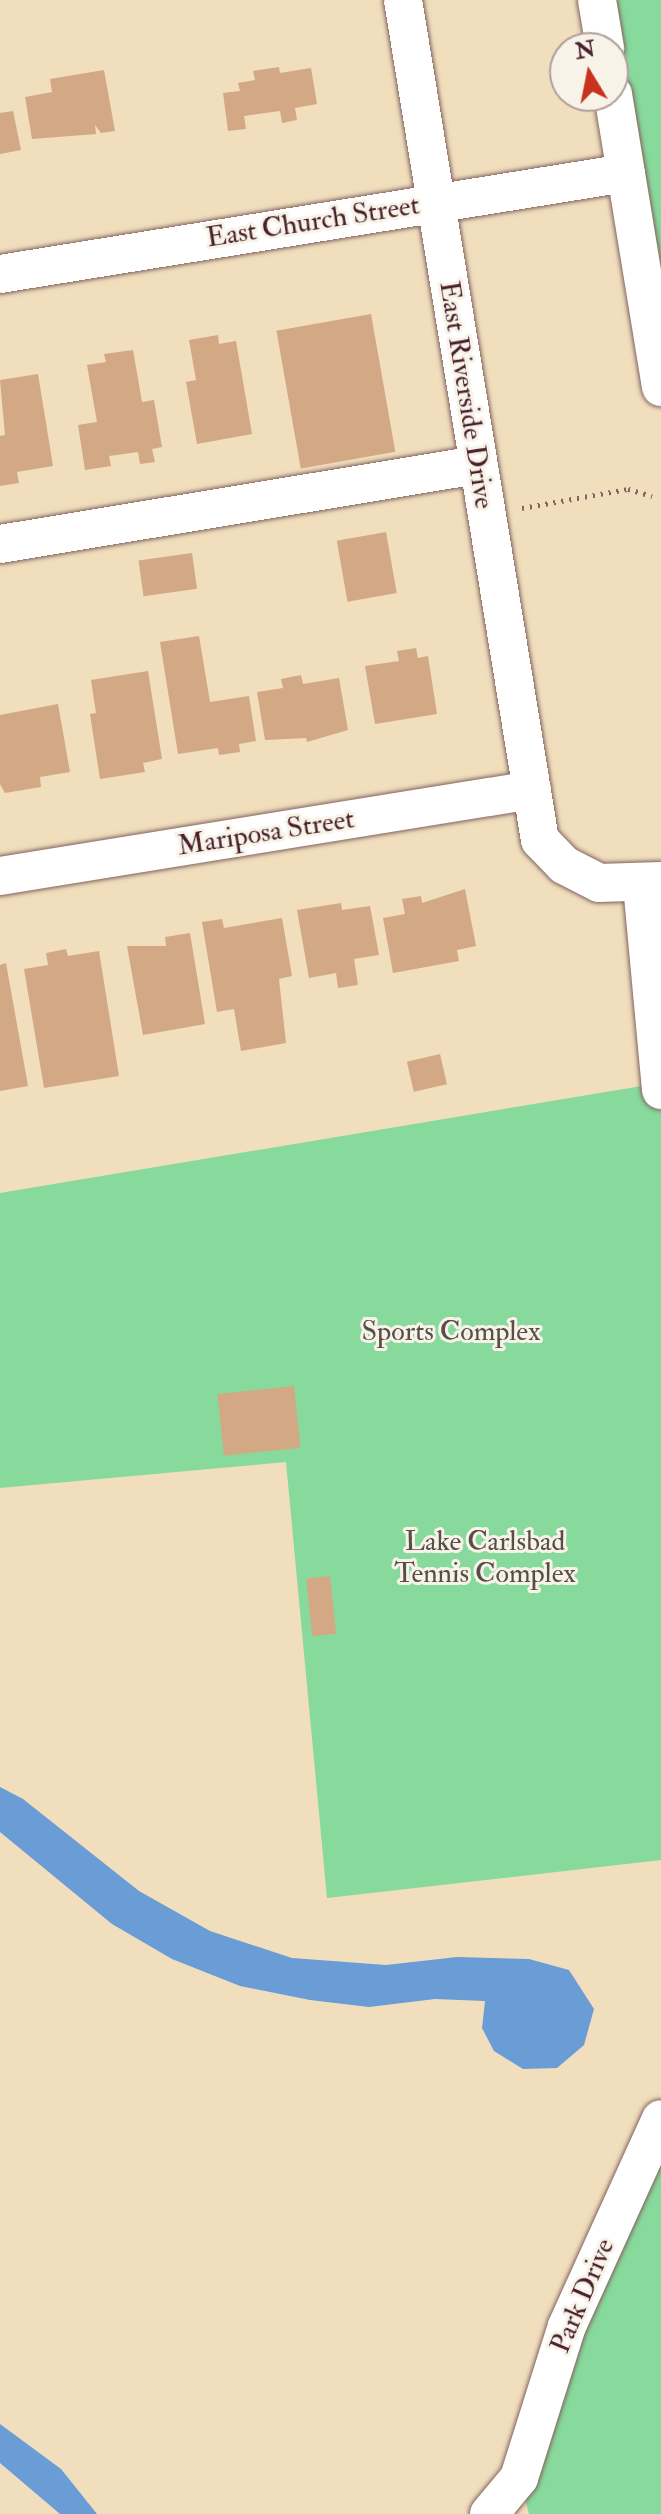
<!DOCTYPE html>
<html>
<head>
<meta charset="utf-8">
<style>
  body { margin:0 }
  #map { position:relative; width:661px; height:2514px; overflow:hidden; background:#f0debd; font-family:"IM FELL Double Pica",serif }
  div>[style] { position:absolute }
  [style*='--x'] { left:calc(var(--x)*1px); top:calc(var(--y)*1px); width:calc(var(--w)*1px); rotate:calc(var(--a)*1deg) }
  .green>* { inset:0; background:#87da9c }
  .water>* { inset:0; background:#6a9cd5 }
  .building>* { inset:0; background:#d3a884; transform-origin:0 0 }
  .path>* { height:5px; margin-top:-2.5px; transform-origin:0; background:repeating-linear-gradient(90deg,#84625e 0 2px,transparent 0 8px) }
  .roads { filter:drop-shadow(0 0 2px #84625e) drop-shadow(0 0 2px #84625e) }
  .minor>* { height:38px; margin:-19px; padding:0 19px; transform-origin:19px; border-radius:19px; background:#fff }
  span { translate:-50% -50%; white-space:nowrap; text-align:center; line-height:1.15; -webkit-text-stroke:6px #f7f3e8; paint-order:stroke }
  .street-label { font-size:28px; color:#4a1f2b }
  .park-label { font-size:28px; color:#594e47 }
  .north { position:absolute; left:549px; top:32px; width:80px; height:80px; box-sizing:border-box; background:#f7f3e8; border:2px solid #b29e9c; border-radius:50%; rotate:350deg; font-size:22px; font-weight:700; line-height:32px; text-align:center; color:#4a1f2b }
  .north::after { content:''; display:block; margin:auto; width:28px; height:36px; background:#c8321e; clip-path:polygon(50% 0,100% 100%,50% 72%,0 100%) }
</style>
</head>
<body>
<div id="map">
  <div class="green">
    <div style="clip-path:polygon(597px 0,661px 0,661px 387px,613px 94px,613px 48px)"></div>
    <div style="clip-path:polygon(661px 881px,661px 1860px,327px 1898px,286px 1462px,0 1488px,0 1193px,660px 1083px)"></div>
    <div style="clip-path:polygon(661px 2119px,661px 2514px,529px 2514px,519px 2478px)"></div>
  </div>
  <div class="water">
    <div style="clip-path:polygon(0 1787px,23px 1799px,139px 1891px,210px 1931px,292px 1958px,386px 1965px,457px 1957px,529px 1959px,569px 1970px,594px 2009px,584px 2045px,557px 2068px,523px 2069px,494px 2051px,482px 2028px,485px 2001px,435px 1999px,369px 2007px,310px 2000px,240px 1986px,172px 1959px,112px 1924px,0 1832px)"></div>
    <div style="clip-path:polygon(0 2424px,61px 2469px,97px 2514px,60px 2514px,0 2463px)"></div>
  </div>
  <div class="building">
    <div style="clip-path:polygon(279px 67px,280px 73px,311px 68px,317px 104px,295px 108px,297px 120px,282px 123px,280px 111px,244px 116px,246px 129px,228px 131px,223px 93px,240px 91px,238px 83px,255px 80px,253px 71px)"></div>
    <div style="clip-path:polygon(104px 70px,115px 131px,101px 133px,95px 125px,96px 134px,32px 139px,25px 97px,52px 92px,50px 79px)"></div>
    <div style="clip-path:polygon(13px 111px,21px 150px,0 154px,0 113px)"></div>
    <div style="left:371px;top:314px;width:140px;height:96px;rotate:80deg"></div>
    <div style="clip-path:polygon(218px 335px,219px 344px,236px 341px,252px 434px,197px 444px,186px 382px,196px 380px,189px 340px)"></div>
    <div style="clip-path:polygon(133px 350px,142px 402px,154px 400px,162px 447px,152px 449px,155px 462px,140px 464px,138px 452px,109px 456px,111px 466px,85px 470px,78px 425px,97px 422px,87px 365px,106px 362px,104px 354px)"></div>
    <div style="clip-path:polygon(38px 374px,53px 466px,17px 472px,19px 483px,0 486px,0 436px,5px 435px,0 380px)"></div>
    <div style="left:386px;top:532px;width:62px;height:50px;rotate:80deg"></div>
    <div style="left:192px;top:553px;width:36px;height:54px;rotate:82deg"></div>
    <div style="clip-path:polygon(199px 636px,210px 702px,249px 696px,256px 741px,239px 744px,240px 752px,219px 755px,218px 748px,178px 754px,160px 642px)"></div>
    <div style="clip-path:polygon(416px 648px,418px 658px,428px 656px,437px 714px,375px 724px,365px 666px,399px 661px,397px 651px)"></div>
    <div style="clip-path:polygon(148px 671px,162px 759px,143px 763px,145px 772px,100px 779px,90px 714px,96px 713px,91px 680px)"></div>
    <div style="clip-path:polygon(301px 675px,303px 684px,339px 678px,348px 730px,307px 742px,306px 738px,265px 740px,257px 692px,283px 688px,281px 679px)"></div>
    <div style="clip-path:polygon(58px 704px,70px 772px,40px 777px,41px 787px,5px 793px,0 784px,0 715px)"></div>
    <div style="clip-path:polygon(465px 889px,476px 946px,457px 950px,459px 961px,393px 973px,383px 918px,405px 914px,402px 899px,421px 896px,422px 903px)"></div>
    <div style="clip-path:polygon(341px 903px,342px 910px,370px 906px,379px 955px,354px 959px,358px 985px,338px 988px,336px 973px,309px 978px,297px 910px)"></div>
    <div style="clip-path:polygon(282px 918px,292px 976px,279px 979px,286px 1043px,241px 1051px,234px 1009px,217px 1012px,202px 922px,222px 919px,224px 928px)"></div>
    <div style="clip-path:polygon(190px 933px,205px 1024px,143px 1035px,127px 946px,166px 946px,165px 937px)"></div>
    <div style="clip-path:polygon(66px 949px,68px 956px,99px 951px,119px 1076px,44px 1088px,24px 969px,48px 965px,46px 953px)"></div>
    <div style="clip-path:polygon(6px 963px,28px 1086px,0 1091px,0 965px)"></div>
    <div style="left:440px;top:1054px;width:31px;height:34px;rotate:77deg"></div>
    <div style="left:294px;top:1386px;width:62px;height:77px;rotate:84deg"></div>
    <div style="left:330px;top:1576px;width:58px;height:24px;rotate:84deg"></div>
  </div>
  <div class="path">
    <div style="--x:522;--y:508;--w:108;--a:-10.2"></div>
    <div style="--x:628;--y:489;--w:25;--a:16"></div>
  </div>
  <div class="roads">
    <div class="minor">
      <div style="--x:403;--y:0;--w:851;--a:80.74"></div>
      <div style="--x:540;--y:840;--w:35;--a:46"></div>
      <div style="--x:564;--y:865;--w:39;--a:27"></div>
      <div style="--x:599;--y:883;--w:62;--a:-1.8"></div>
      <div style="--x:597;--y:0;--w:49;--a:80.5"></div>
      <div style="--x:613;--y:94;--w:297;--a:80.7"></div>
      <div style="--x:0;--y:274;--w:634;--a:-9.17"></div>
      <div style="--x:0;--y:544;--w:483;--a:-9.4"></div>
      <div style="--x:0;--y:876;--w:539;--a:-9.18"></div>
      <div style="--x:642;--y:885;--w:206;--a:84.7"></div>
      <div style="--x:489;--y:2514;--w:47;--a:-50.2"></div>
      <div style="--x:519;--y:2478;--w:159;--a:-72.5"></div>
      <div style="--x:567;--y:2326;--w:227;--a:-65.6"></div>
    </div>
  </div>
  <div class="street-label">
    <span style="left:313px;top:222px;rotate:-9deg">East Church Street</span>
    <span style="left:466px;top:395px;rotate:81deg">East Riverside Drive</span>
    <span style="left:266px;top:833px;rotate:-9deg">Mariposa Street</span>
    <span style="left:583px;top:2296px;rotate:-67deg">Park Drive</span>
  </div>
  <div class="park-label">
    <span style="left:451px;top:1332px">Sports Complex</span>
    <span style="left:485px;top:1558px">Lake Carlsbad<br>Tennis Complex</span>
  </div>
  <div class="north">N</div>
</div>
</body>
</html>
